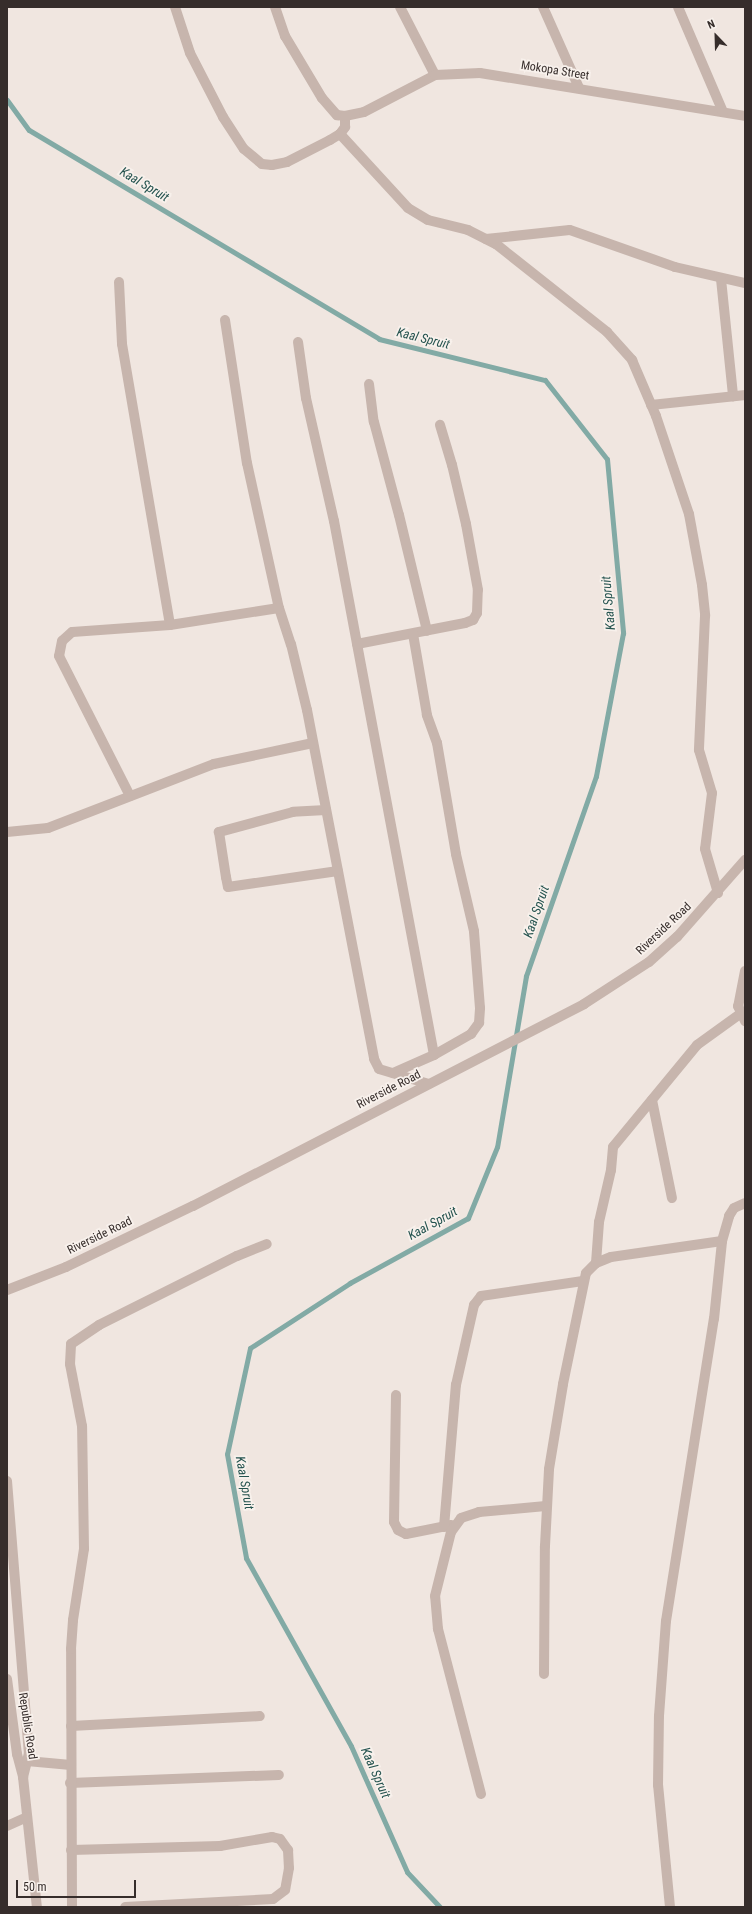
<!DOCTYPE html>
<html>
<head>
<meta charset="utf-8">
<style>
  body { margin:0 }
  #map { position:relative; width:752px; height:1914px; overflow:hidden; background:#f0e6e0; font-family:"Roboto Condensed",sans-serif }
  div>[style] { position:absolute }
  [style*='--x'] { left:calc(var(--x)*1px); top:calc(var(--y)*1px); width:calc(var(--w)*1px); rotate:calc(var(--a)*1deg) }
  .stream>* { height:5px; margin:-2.5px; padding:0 2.5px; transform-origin:2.5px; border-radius:2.5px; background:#82aaa5 }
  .minor>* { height:10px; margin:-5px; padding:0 5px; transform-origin:5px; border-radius:5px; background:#c7b5ad }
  span { translate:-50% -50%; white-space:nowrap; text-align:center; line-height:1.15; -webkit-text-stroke:3.5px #f8f1ec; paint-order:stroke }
  .street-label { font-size:12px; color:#362d2b }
  .water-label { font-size:13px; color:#25534f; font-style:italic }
  .frame { position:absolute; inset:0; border:8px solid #362d2b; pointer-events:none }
  .north { position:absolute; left:696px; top:16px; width:40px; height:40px; -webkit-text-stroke:3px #f8f1ec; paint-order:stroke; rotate:337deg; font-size:11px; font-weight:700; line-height:16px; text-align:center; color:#362d2b }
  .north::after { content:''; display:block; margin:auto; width:14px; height:18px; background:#362d2b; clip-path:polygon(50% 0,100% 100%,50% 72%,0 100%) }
  .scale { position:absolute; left:16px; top:1880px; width:120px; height:18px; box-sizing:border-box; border:2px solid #362d2b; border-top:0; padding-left:5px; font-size:12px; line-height:14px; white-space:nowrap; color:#362d2b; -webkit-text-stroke:3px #f8f1ec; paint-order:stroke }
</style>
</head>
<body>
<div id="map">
  <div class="stream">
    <div style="--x:7;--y:100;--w:37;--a:54"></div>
    <div style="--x:29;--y:130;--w:408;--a:30.8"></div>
    <div style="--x:379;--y:339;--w:171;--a:13.9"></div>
    <div style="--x:545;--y:380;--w:100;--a:51.9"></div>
    <div style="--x:607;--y:459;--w:175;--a:84.7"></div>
    <div style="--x:623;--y:633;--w:146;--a:100.7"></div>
    <div style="--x:596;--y:776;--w:212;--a:109.3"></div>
    <div style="--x:526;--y:976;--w:173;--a:99.6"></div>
    <div style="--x:497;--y:1147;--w:77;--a:112.2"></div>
    <div style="--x:468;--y:1218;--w:135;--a:151.2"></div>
    <div style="--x:350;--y:1283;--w:119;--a:147"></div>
    <div style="--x:250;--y:1348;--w:108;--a:102.2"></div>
    <div style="--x:227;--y:1454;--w:106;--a:79.6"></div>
    <div style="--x:246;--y:1558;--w:215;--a:60.8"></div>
    <div style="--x:351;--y:1746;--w:138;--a:66"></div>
    <div style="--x:407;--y:1872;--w:48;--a:46.7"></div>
  </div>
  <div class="minor">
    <div style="--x:175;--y:7;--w:48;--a:71.9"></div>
    <div style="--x:190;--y:53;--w:72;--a:62.7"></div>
    <div style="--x:223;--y:117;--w:38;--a:57"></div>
    <div style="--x:244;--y:149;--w:23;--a:40"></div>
    <div style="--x:262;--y:164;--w:10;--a:6"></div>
    <div style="--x:272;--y:165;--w:15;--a:-11"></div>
    <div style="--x:287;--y:162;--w:48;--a:-27.1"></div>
    <div style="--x:330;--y:140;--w:12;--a:-31"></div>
    <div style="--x:340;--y:134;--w:9;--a:-54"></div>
    <div style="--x:345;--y:127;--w:11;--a:-90"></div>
    <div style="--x:275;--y:7;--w:31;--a:71"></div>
    <div style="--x:285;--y:36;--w:72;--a:59.2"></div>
    <div style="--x:322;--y:98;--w:23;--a:49"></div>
    <div style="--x:337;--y:115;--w:8;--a:7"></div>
    <div style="--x:345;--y:116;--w:19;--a:-12"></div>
    <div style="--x:364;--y:112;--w:80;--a:-27.5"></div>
    <div style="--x:400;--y:7;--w:76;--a:62.8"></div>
    <div style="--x:435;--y:75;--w:45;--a:-2.5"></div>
    <div style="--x:480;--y:73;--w:268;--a:9.2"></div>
    <div style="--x:543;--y:7;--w:89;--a:66"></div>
    <div style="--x:678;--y:7;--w:114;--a:66.8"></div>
    <div style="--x:340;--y:134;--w:100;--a:47.4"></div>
    <div style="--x:408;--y:208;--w:23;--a:31"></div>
    <div style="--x:428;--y:220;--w:41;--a:14"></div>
    <div style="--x:468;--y:230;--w:31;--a:27"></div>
    <div style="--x:496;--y:244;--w:142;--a:38.4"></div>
    <div style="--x:607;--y:332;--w:38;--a:48"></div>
    <div style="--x:632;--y:360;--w:61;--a:66.8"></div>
    <div style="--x:656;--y:416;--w:103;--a:71.4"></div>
    <div style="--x:689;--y:514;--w:72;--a:79.6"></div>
    <div style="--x:702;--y:585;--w:31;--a:84"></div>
    <div style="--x:705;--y:616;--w:134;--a:92.6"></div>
    <div style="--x:699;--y:750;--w:45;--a:73.2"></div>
    <div style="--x:712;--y:793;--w:56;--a:97.1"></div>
    <div style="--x:705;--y:849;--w:46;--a:73.5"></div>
    <div style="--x:486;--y:239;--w:84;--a:-6.1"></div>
    <div style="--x:570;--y:230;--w:111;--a:19.4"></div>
    <div style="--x:675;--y:267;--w:72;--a:12.9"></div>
    <div style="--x:721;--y:279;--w:118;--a:84.1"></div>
    <div style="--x:119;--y:282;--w:62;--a:87.2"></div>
    <div style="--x:122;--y:344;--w:285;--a:80.3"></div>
    <div style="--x:170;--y:625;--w:98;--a:175.9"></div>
    <div style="--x:72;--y:632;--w:13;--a:138"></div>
    <div style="--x:62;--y:641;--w:15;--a:101"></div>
    <div style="--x:59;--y:656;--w:157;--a:63.1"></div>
    <div style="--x:225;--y:320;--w:145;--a:81.3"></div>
    <div style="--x:247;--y:463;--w:148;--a:77.6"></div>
    <div style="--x:279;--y:608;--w:38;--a:72"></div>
    <div style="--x:291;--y:644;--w:68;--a:76.4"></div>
    <div style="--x:307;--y:710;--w:355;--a:79.1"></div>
    <div style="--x:374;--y:1059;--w:11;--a:63"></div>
    <div style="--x:379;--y:1069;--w:52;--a:16.7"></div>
    <div style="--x:298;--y:342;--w:57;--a:81.9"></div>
    <div style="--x:306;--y:398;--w:126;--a:77.2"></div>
    <div style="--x:334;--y:521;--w:543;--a:79.39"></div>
    <div style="--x:369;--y:384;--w:38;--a:83"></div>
    <div style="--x:374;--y:422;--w:96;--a:75"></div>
    <div style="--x:399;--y:515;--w:119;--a:76.4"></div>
    <div style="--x:651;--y:405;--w:95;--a:-6.1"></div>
    <div style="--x:170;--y:625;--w:110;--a:-8.9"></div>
    <div style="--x:357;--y:644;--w:110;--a:-11"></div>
    <div style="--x:465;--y:623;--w:9;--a:-21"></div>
    <div style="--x:473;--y:620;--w:8;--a:-60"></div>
    <div style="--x:477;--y:613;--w:23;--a:-88"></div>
    <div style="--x:478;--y:590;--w:67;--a:-100.3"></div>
    <div style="--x:466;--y:524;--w:61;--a:-103.3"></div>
    <div style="--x:452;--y:465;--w:42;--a:-106.7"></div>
    <div style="--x:326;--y:810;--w:33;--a:177"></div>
    <div style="--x:293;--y:812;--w:77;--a:164.9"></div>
    <div style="--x:219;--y:832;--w:46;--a:81.2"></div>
    <div style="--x:226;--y:877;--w:10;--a:79"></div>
    <div style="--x:228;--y:887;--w:111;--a:-8.3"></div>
    <div style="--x:7;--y:832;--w:41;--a:-5.6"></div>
    <div style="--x:48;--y:828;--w:178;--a:-21.1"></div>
    <div style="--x:214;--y:764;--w:101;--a:-12"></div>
    <div style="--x:745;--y:971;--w:36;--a:101"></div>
    <div style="--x:738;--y:1006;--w:17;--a:65"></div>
    <div style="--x:393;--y:1073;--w:45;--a:-23.7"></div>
    <div style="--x:434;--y:1055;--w:43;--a:-29.6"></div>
    <div style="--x:471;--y:1034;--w:14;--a:-54"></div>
    <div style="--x:479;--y:1023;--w:15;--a:-86"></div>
    <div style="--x:480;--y:1008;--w:77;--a:-94.5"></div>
    <div style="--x:474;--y:931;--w:79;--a:-103.2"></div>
    <div style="--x:456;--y:854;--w:113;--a:-99.7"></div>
    <div style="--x:437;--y:743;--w:30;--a:-110"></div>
    <div style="--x:427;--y:715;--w:82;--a:-99.8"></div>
    <div style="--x:652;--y:1100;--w:100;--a:78.5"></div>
    <div style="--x:596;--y:1263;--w:41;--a:-85.8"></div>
    <div style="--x:599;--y:1222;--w:53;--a:-77"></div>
    <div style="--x:611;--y:1170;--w:23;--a:-85"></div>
    <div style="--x:613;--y:1147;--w:132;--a:-50.5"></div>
    <div style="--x:697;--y:1045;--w:53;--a:-35.8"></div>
    <div style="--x:7;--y:1290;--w:63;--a:-21.3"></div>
    <div style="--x:66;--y:1267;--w:141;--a:-25.7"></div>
    <div style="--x:193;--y:1206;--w:440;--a:-27.3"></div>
    <div style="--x:584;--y:1004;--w:77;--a:-32.9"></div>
    <div style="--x:649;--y:962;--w:38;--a:-42"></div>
    <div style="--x:677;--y:937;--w:103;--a:-48.6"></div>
    <div style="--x:396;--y:1395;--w:127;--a:90.9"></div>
    <div style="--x:394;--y:1522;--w:9;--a:63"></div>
    <div style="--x:398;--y:1530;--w:9;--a:27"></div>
    <div style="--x:406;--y:1534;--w:46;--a:-11.3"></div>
    <div style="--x:7;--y:1481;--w:273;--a:85.4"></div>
    <div style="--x:29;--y:1753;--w:25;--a:104"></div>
    <div style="--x:444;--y:1527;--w:143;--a:-85.2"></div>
    <div style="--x:456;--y:1385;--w:82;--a:-77.3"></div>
    <div style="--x:474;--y:1305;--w:11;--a:-52"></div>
    <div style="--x:481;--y:1296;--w:103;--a:-8.4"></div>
    <div style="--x:544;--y:1674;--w:128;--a:-89.6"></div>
    <div style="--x:545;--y:1546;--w:77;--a:-87"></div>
    <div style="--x:549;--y:1469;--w:86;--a:-80.6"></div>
    <div style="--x:563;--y:1384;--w:113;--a:-78.3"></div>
    <div style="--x:586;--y:1273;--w:14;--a:-45"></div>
    <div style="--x:596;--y:1263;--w:16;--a:-22"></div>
    <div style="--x:611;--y:1257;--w:112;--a:-8.2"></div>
    <div style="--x:7;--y:1679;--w:76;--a:82.4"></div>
    <div style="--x:17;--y:1754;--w:24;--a:75"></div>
    <div style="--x:23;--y:1777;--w:131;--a:83.9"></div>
    <div style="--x:71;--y:1726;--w:189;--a:-3"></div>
    <div style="--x:27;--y:1761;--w:44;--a:5.2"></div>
    <div style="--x:70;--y:1783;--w:209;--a:-2.2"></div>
    <div style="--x:481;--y:1794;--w:171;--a:-104.6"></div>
    <div style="--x:438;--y:1629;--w:33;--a:-95"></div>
    <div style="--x:435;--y:1596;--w:66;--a:-76"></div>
    <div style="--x:451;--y:1532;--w:17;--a:-54"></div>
    <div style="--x:461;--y:1518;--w:19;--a:-18"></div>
    <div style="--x:479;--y:1512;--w:67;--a:-5.1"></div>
    <div style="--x:7;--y:1826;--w:22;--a:-24"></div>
    <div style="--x:71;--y:1850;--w:149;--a:-1.5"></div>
    <div style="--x:220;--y:1846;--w:53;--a:-9.8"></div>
    <div style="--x:272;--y:1837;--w:8;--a:14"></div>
    <div style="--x:280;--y:1839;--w:14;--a:54"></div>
    <div style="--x:288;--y:1850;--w:18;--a:87"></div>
    <div style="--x:289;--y:1868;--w:22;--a:100"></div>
    <div style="--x:285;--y:1890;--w:15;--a:143"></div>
    <div style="--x:273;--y:1899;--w:148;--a:176.9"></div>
    <div style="--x:72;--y:1907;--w:258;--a:-90.2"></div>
    <div style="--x:71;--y:1649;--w:29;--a:-86"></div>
    <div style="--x:73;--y:1620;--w:72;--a:-81.2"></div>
    <div style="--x:84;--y:1549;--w:123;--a:-90.9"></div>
    <div style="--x:82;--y:1426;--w:63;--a:-101"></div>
    <div style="--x:70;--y:1364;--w:20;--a:-87"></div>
    <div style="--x:71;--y:1344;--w:34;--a:-34"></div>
    <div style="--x:99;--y:1325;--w:154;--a:-26.6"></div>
    <div style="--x:237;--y:1256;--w:32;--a:-22"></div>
    <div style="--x:670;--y:1907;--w:123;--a:-95.6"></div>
    <div style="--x:658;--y:1785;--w:69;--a:-89.2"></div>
    <div style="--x:659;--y:1716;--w:95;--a:-85.8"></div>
    <div style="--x:666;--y:1621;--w:306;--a:-81"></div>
    <div style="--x:714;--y:1319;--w:78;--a:-84.1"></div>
    <div style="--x:722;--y:1241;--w:26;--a:-74"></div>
    <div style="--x:729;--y:1216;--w:9;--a:-58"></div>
    <div style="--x:734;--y:1208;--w:12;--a:-24"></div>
  </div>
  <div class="street-label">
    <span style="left:555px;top:71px;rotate:9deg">Mokopa Street</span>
    <span style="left:664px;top:929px;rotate:-43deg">Riverside Road</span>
    <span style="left:389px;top:1090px;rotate:-27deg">Riverside Road</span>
    <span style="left:100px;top:1236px;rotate:-26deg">Riverside Road</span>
    <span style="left:27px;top:1726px;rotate:81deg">Republic Road</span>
  </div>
  <div class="water-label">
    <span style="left:144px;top:185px;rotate:31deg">Kaal Spruit</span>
    <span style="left:423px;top:339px;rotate:14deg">Kaal Spruit</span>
    <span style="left:609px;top:603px;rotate:-95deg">Kaal Spruit</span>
    <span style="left:537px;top:912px;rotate:-71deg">Kaal Spruit</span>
    <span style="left:433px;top:1224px;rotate:-29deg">Kaal Spruit</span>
    <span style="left:244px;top:1483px;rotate:80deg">Kaal Spruit</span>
    <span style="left:375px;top:1773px;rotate:66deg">Kaal Spruit</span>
  </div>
  <div class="frame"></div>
  <div class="north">N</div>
  <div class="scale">50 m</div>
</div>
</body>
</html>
